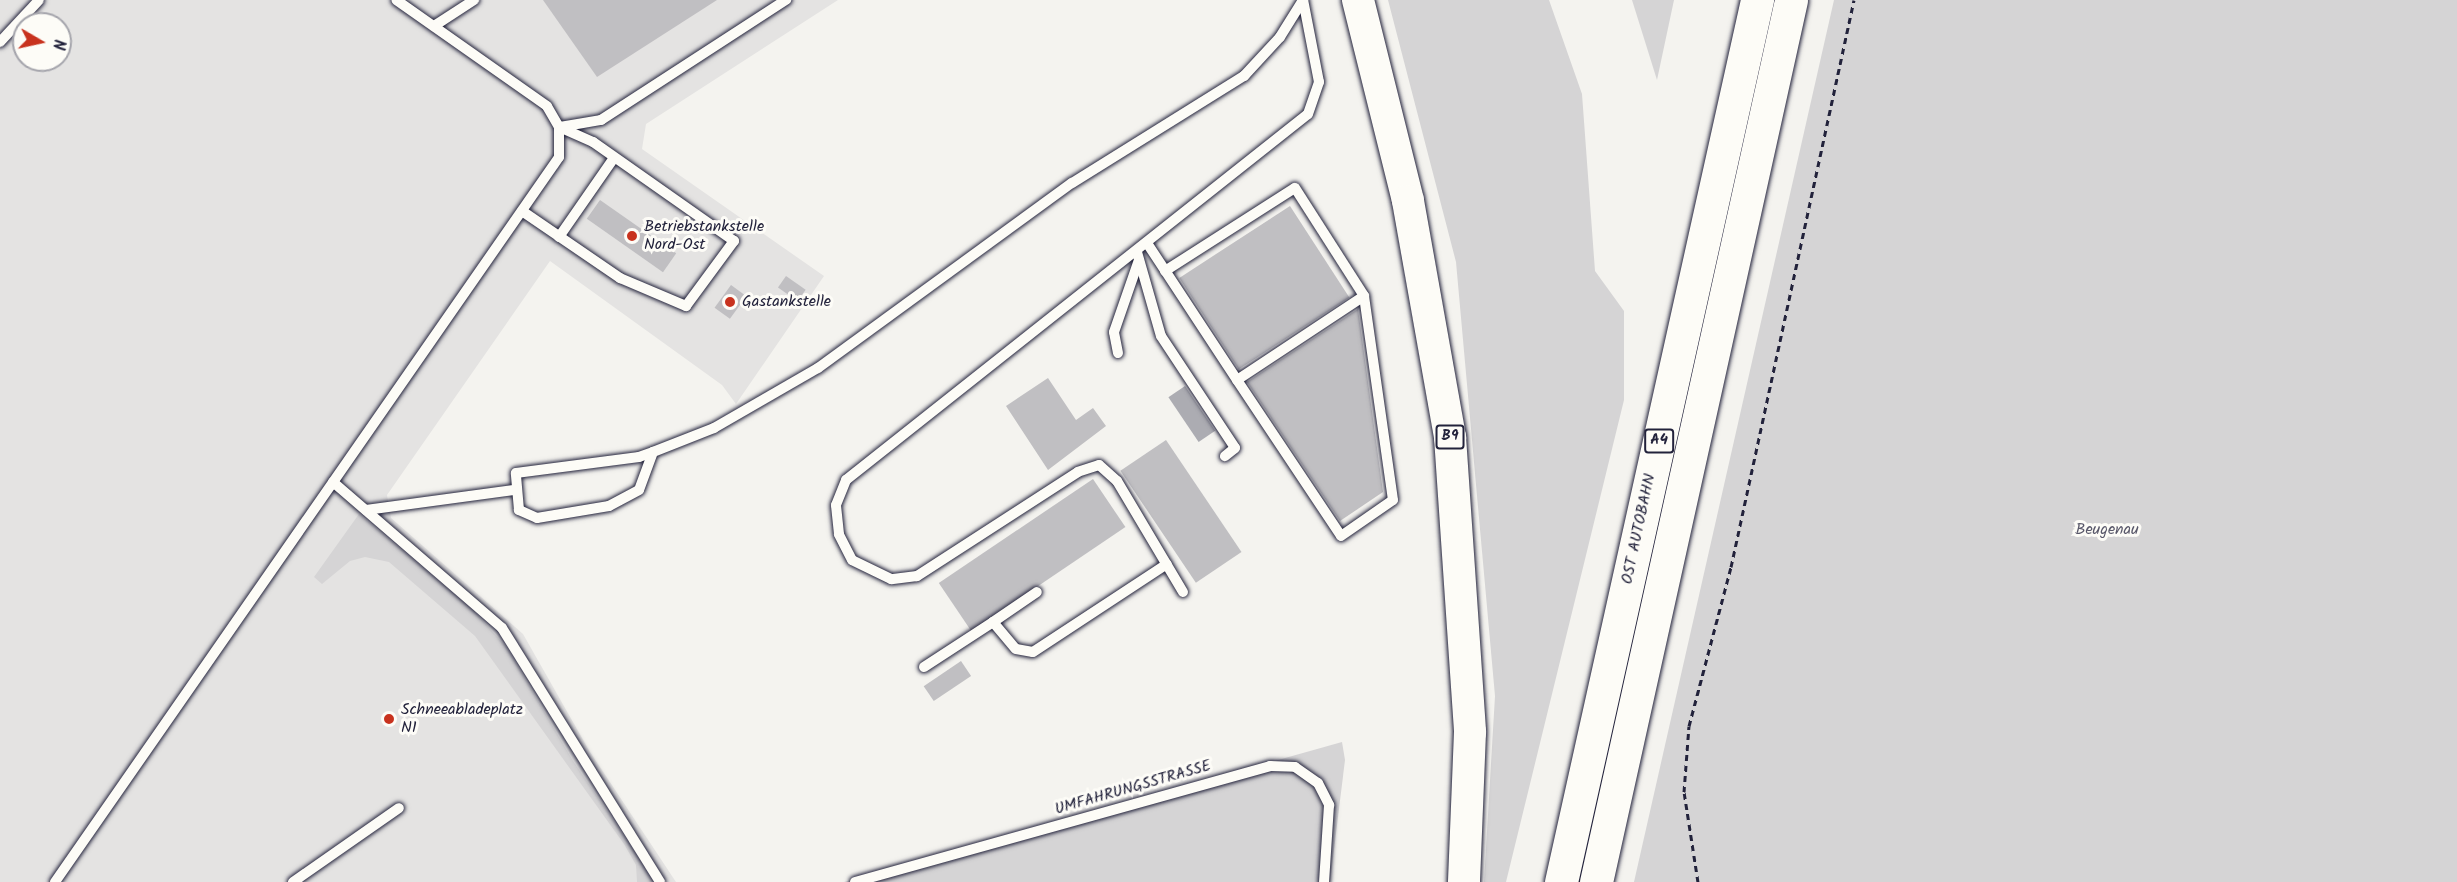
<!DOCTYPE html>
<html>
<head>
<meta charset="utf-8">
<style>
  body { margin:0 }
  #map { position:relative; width:2457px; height:882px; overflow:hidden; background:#f4f3ef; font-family:Kalam,sans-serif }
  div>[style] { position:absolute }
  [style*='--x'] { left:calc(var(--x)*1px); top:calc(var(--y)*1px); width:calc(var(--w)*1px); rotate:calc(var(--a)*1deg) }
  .built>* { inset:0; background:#e4e3e2 }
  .green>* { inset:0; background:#d5d4d5 }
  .water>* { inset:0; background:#acacb2; transform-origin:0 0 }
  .building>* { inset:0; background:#c0bfc2; transform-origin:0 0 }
  .path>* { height:3px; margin-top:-1.5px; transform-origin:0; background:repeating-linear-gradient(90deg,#22223b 0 6px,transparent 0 10.5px) }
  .roads { filter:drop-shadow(0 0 2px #22223b) drop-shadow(0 0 2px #22223b) }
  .lane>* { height:10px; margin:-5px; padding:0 5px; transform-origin:5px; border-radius:5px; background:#fdfcf7 }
  .primary>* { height:32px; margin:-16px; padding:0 16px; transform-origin:16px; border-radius:16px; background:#fdfcf7 }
  .highway>* { height:33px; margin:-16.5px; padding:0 16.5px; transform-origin:16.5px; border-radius:16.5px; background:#fdfcf7 }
  .dots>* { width:16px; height:16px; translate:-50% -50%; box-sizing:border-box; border:3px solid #fdfcf7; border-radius:50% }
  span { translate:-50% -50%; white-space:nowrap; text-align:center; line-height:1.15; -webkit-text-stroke:6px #fdfcf7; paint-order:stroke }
  .shield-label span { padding:2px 4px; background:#fdfcf7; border:2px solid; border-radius:4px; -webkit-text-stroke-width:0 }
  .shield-label { font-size:15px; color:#22223b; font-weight:700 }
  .poi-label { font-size:16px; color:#22223b }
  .left { translate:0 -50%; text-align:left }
  .street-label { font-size:16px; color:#22223b }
  .park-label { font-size:16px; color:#585769 }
  .north { position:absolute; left:12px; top:12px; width:60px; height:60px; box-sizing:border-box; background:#fdfcf7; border:2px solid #a5a5ac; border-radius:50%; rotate:99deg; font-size:16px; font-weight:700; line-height:24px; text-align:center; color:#22223b }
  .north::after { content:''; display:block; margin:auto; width:21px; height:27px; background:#c8321e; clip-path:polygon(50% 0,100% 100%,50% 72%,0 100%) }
</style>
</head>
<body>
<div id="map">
  <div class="built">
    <div style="clip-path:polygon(evenodd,0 0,838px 0,646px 124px,642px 149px,824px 276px,736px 404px,722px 385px,550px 261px,387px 495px,391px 518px,523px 634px,590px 752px,676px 882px,0 882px,0 0,24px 24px,60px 24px,60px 60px,24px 60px,24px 24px)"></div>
  </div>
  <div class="green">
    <div style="clip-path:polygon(1388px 0,1549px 0,1582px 94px,1595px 271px,1624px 311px,1624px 400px,1506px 882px,1484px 882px,1495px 696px,1456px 262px)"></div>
    <div style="clip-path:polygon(1632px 0,1674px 0,1657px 80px)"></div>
    <div style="clip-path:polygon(1834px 0,2457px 0,2457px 882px,1634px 882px)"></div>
    <div style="clip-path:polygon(359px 514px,473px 610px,507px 648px,573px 761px,641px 861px,664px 882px,637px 882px,636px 865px,624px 844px,475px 636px,389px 562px,365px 557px,350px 561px,322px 584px,314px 577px)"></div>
    <div style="clip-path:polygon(1342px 742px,1345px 760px,1330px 882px,844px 882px)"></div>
  </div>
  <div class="water">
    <div style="left:1185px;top:386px;width:54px;height:20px;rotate:56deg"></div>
  </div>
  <div class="building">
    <div style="clip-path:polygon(543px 0,717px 0,597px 77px)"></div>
    <div style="left:600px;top:200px;width:93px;height:23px;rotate:35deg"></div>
    <div style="left:1290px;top:206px;width:109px;height:132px;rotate:57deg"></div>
    <div style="left:786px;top:276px;width:24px;height:14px;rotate:35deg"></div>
    <div style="left:731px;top:285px;width:19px;height:28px;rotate:36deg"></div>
    <div style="clip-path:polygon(1358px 309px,1383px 492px,1340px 521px,1247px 382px)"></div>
    <div style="clip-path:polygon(1048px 378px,1076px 420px,1093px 408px,1106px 426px,1048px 470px,1006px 406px)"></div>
    <div style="left:1166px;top:440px;width:135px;height:55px;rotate:56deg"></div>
    <div style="left:1093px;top:479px;width:58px;height:186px;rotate:56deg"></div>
    <div style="left:961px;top:661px;width:18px;height:45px;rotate:56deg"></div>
  </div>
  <div class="path">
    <div style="--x:1698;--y:882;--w:91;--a:-98.8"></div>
    <div style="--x:1684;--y:792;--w:66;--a:-85.7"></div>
    <div style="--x:1689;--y:726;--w:164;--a:-75.2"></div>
    <div style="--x:1731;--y:567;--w:580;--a:-77.76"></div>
  </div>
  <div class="roads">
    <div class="lane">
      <div style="--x:434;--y:26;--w:48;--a:-33"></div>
      <div style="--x:0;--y:42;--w:57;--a:-47.1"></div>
      <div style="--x:560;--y:127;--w:42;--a:-9.7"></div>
      <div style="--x:601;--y:120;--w:221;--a:-33"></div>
      <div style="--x:522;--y:211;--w:119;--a:34.4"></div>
      <div style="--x:620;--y:278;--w:72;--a:23"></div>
      <div style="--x:686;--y:306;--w:81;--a:-53.6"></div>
      <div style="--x:734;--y:241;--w:172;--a:-144.9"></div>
      <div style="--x:593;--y:142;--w:37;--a:-156"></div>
      <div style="--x:559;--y:237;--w:96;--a:-55.2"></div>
      <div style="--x:1147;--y:243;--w:164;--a:56.7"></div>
      <div style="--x:1237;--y:380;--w:187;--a:56.3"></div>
      <div style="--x:1341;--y:536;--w:63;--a:-34.7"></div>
      <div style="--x:1393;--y:500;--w:206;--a:-98.1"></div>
      <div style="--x:1364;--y:296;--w:152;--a:146.5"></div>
      <div style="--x:1137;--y:252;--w:87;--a:74.1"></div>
      <div style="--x:1161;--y:336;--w:134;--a:56.5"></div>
      <div style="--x:1235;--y:448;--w:13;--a:141"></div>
      <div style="--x:1165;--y:271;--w:154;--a:-32.6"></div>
      <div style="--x:1295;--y:188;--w:128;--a:57.4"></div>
      <div style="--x:1118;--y:353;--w:21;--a:-101"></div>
      <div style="--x:1114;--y:332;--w:76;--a:-70.9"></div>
      <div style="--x:653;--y:452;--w:40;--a:110.2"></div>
      <div style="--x:639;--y:490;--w:34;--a:152"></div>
      <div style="--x:609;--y:506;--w:73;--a:170.5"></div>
      <div style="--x:537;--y:518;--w:20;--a:-156"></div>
      <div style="--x:519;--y:510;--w:37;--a:-95"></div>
      <div style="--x:516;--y:473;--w:124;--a:-7.4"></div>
      <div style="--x:639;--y:457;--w:15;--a:-20"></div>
      <div style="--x:653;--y:452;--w:66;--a:-21.5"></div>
      <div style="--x:714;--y:428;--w:120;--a:-30"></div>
      <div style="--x:818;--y:368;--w:314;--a:-36.1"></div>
      <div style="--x:1072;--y:183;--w:203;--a:-31.9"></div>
      <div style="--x:1244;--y:76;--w:53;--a:-47.3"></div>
      <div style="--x:1280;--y:37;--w:44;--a:-58.1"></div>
      <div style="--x:333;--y:482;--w:223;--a:40.8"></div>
      <div style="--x:502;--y:628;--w:299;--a:58.1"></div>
      <div style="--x:366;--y:510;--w:149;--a:-7.7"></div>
      <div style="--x:1183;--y:592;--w:129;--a:-120.7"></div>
      <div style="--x:1117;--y:481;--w:24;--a:-138"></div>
      <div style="--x:1099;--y:465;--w:22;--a:162"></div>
      <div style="--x:1078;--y:472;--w:192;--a:147.1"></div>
      <div style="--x:917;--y:576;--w:26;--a:173"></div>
      <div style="--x:891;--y:579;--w:43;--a:-154"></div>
      <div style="--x:852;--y:560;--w:29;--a:-117"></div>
      <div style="--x:839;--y:534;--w:29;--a:-96"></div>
      <div style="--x:836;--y:505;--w:27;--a:-68"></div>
      <div style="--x:846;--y:480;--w:589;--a:-38.39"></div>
      <div style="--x:1308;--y:114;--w:34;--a:-71"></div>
      <div style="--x:1319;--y:82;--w:84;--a:-101"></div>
      <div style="--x:993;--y:622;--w:53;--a:-34.3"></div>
      <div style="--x:924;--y:667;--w:82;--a:-33.1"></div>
      <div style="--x:993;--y:622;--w:35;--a:50"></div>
      <div style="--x:1016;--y:649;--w:17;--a:10"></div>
      <div style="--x:1033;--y:652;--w:160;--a:-33.3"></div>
      <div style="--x:55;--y:882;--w:883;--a:-55.19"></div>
      <div style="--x:559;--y:157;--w:30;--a:-90"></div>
      <div style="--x:559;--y:127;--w:24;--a:-120"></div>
      <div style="--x:547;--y:106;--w:184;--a:-144.9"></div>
      <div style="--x:293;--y:882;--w:129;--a:-34.9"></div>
      <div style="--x:855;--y:882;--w:431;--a:-15.6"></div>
      <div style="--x:1270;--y:766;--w:25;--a:2"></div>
      <div style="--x:1295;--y:767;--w:28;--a:35"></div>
      <div style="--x:1318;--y:783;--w:25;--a:63"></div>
      <div style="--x:1329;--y:805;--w:77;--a:93.7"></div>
    </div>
    <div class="primary">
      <div style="--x:1358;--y:0;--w:207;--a:76"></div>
      <div style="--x:1408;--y:201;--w:240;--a:79.9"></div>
      <div style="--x:1450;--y:437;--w:296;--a:86.1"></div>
      <div style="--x:1470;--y:732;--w:150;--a:92.3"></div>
    </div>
    <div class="highway">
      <div style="--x:1561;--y:882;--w:904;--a:-77.47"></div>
      <div style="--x:1596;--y:882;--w:903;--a:-77.53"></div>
    </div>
  </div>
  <div class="dots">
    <div style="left:632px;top:236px;background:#c8321e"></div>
    <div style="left:730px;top:302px;background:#c8321e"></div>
    <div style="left:389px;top:719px;background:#c8321e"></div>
  </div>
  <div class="shield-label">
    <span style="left:1450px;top:437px">B9</span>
    <span style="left:1659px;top:441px">A4</span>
  </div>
  <div class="poi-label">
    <span class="left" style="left:644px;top:236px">Betriebstankstelle<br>Nord-Ost</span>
    <span class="left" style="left:742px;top:302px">Gastankstelle</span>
    <span class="left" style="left:401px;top:719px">Schneeabladeplatz<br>N1</span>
  </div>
  <div class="street-label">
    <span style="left:1639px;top:529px;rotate:-78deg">OST AUTOBAHN</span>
    <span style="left:1133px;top:788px;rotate:-16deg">UMFAHRUNGSSTRASSE</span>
  </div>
  <div class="park-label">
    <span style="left:2107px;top:530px">Beugenau</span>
  </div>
  <div class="north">N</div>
</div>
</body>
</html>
